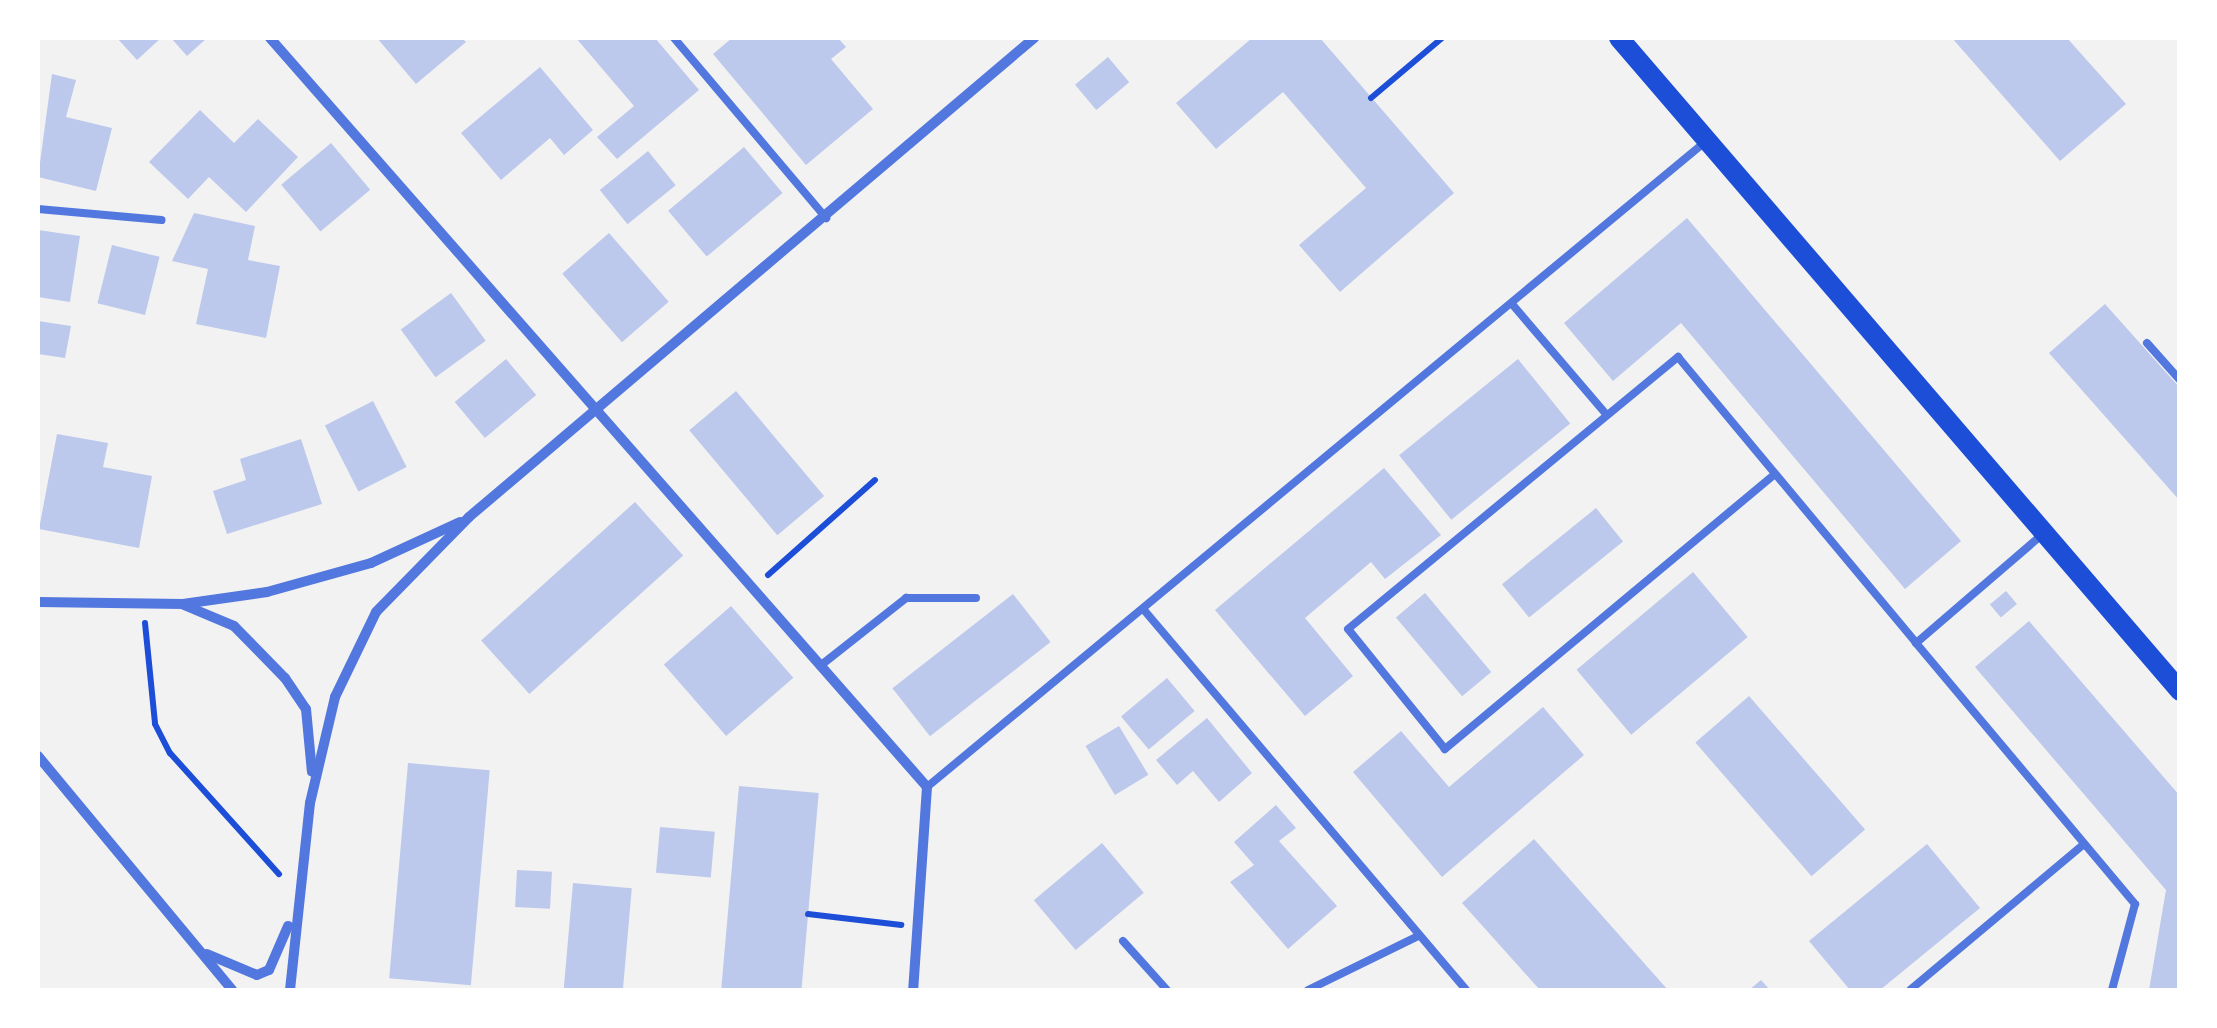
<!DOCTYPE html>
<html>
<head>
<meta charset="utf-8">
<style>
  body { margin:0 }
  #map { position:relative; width:2217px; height:1028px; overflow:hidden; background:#f2f2f2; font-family:Rubik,sans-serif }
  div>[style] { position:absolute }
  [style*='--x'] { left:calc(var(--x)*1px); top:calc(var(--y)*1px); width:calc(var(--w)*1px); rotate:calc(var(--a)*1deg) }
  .building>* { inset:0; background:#bdc9ec; transform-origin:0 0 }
  .path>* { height:6px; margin:-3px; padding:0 3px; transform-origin:3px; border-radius:3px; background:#1d4ed8 }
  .service>* { height:8px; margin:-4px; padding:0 4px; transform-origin:4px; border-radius:4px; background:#5277de }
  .minor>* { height:10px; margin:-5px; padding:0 5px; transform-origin:5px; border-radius:5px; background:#5277de }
  .secondary>* { height:20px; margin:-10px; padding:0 10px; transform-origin:10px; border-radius:10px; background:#1d4ed8 }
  span { translate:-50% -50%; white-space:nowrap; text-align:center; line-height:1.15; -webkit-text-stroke:10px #fff; paint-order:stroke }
  .frame { position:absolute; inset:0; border:40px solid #fff; pointer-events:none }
</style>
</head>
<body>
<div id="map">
  <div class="building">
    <div style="clip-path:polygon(117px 38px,161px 38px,137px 60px)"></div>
    <div style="clip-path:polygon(171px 38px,207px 38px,187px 56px)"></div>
    <div style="clip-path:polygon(377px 38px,462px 38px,466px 42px,416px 84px)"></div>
    <div style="clip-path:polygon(576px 38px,655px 38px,699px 90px,617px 159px,597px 137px,634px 106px)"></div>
    <div style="clip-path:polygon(732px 38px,838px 38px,846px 47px,831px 59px,873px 109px,806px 165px,713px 54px)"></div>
    <div style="clip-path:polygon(1252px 38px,1320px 38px,1454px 193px,1340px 292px,1299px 245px,1366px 188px,1283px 92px,1216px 149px,1176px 103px)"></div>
    <div style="clip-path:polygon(1952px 38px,2067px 38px,2126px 104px,2060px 161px)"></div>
    <div style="left:1108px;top:57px;width:33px;height:43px;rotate:50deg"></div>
    <div style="clip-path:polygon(540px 67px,593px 130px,564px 155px,550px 138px,501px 180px,461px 133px)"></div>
    <div style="clip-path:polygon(52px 74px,76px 80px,66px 117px,112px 128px,96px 191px,38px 177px)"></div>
    <div style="clip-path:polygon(200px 110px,234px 143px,258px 119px,298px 157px,246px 212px,209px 177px,188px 199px,149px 162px)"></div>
    <div style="left:331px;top:143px;width:61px;height:65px;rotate:50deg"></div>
    <div style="left:744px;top:147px;width:60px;height:99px;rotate:50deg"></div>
    <div style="left:648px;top:151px;width:44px;height:62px;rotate:51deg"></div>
    <div style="clip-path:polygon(194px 213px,255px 226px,248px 260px,280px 266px,266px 338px,196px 324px,208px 269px,172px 261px)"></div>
    <div style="clip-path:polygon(1687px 218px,1961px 541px,1905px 589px,1681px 323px,1613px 381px,1564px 323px)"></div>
    <div style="clip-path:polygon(38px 230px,80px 236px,70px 302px,38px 297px)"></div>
    <div style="left:609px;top:233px;width:91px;height:62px;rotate:49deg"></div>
    <div style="left:112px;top:245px;width:49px;height:60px;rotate:14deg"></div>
    <div style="left:451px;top:293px;width:59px;height:62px;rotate:54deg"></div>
    <div style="clip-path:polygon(2105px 304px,2180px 388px,2180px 501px,2049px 353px)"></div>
    <div style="clip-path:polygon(38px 321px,71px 326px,65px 358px,38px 354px)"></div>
    <div style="left:506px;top:359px;width:47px;height:67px;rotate:50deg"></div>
    <div style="left:1518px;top:359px;width:83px;height:153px;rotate:51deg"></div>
    <div style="left:736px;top:391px;width:137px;height:61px;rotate:50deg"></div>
    <div style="left:373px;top:401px;width:74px;height:54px;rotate:63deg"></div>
    <div style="clip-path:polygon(57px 434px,108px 443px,103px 467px,152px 476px,139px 548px,39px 529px)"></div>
    <div style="clip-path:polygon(301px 439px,322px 504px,227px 534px,213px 491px,246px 480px,240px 459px)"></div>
    <div style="clip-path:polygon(1384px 468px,1441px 535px,1385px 579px,1371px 562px,1305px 618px,1353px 676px,1305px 716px,1215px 610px)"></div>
    <div style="left:635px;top:502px;width:72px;height:207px;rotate:48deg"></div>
    <div style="left:1596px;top:508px;width:43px;height:121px;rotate:51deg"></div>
    <div style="left:1693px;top:572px;width:85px;height:152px;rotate:50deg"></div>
    <div style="left:2006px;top:591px;width:17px;height:21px;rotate:50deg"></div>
    <div style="left:1425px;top:593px;width:103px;height:38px;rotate:50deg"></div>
    <div style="left:1013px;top:594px;width:61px;height:153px;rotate:52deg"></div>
    <div style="left:731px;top:606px;width:95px;height:89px;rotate:49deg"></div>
    <div style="clip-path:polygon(2029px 621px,2180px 796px,2180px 990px,2149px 990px,2166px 890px,1975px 667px)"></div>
    <div style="left:1167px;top:678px;width:43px;height:60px;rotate:50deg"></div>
    <div style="left:1749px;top:696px;width:177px;height:71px;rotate:49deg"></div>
    <div style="clip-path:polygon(1543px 707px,1584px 755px,1442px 877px,1353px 772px,1401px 731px,1449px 787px)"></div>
    <div style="clip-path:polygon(1207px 718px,1252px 773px,1219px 802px,1193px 771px,1177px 785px,1156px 760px)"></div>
    <div style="left:1119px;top:726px;width:57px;height:39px;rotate:59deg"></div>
    <div style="left:408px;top:763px;width:82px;height:216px;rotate:5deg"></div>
    <div style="left:739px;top:786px;width:80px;height:205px;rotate:5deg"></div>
    <div style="clip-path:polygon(1276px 805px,1296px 828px,1279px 841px,1337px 906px,1288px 949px,1230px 882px,1254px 865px,1234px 842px)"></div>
    <div style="left:660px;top:827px;width:55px;height:46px;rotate:5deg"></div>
    <div style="clip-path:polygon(1534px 839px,1668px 990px,1540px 990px,1462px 903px)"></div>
    <div style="left:1102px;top:843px;width:65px;height:89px;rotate:50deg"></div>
    <div style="clip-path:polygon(1927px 844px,1980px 908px,1880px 990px,1850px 990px,1809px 941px)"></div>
    <div style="left:517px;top:870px;width:35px;height:37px;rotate:3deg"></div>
    <div style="left:573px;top:883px;width:59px;height:107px;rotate:5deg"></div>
    <div style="clip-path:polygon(1761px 980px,1770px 990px,1749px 990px)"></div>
  </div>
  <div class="path">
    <div style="--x:1371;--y:98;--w:93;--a:-40.2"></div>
    <div style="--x:768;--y:575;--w:143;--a:-41.6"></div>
    <div style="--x:145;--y:623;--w:101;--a:84.3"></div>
    <div style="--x:155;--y:724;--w:33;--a:63"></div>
    <div style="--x:170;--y:753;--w:163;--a:48"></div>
    <div style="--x:808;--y:914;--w:94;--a:6.7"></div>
  </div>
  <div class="service">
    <div style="--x:674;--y:38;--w:236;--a:49.8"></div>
    <div style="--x:38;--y:209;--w:124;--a:5.1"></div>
    <div style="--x:1512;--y:304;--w:145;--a:49.5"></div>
    <div style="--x:2147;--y:343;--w:50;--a:48.3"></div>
    <div style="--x:1775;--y:474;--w:430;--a:140.2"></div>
    <div style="--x:1445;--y:749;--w:154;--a:-128.9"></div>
    <div style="--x:1348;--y:629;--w:428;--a:-39.5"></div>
    <div style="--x:1678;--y:357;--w:372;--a:50.2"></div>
    <div style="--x:2044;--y:533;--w:169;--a:139.3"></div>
    <div style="--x:1916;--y:643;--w:341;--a:50"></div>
    <div style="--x:2135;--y:904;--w:89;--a:105"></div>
    <div style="--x:1144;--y:610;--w:498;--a:49.7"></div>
    <div style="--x:820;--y:666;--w:110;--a:-38.3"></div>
    <div style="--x:906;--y:598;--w:70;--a:0"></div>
    <div style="--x:927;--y:787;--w:1011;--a:-39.66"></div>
    <div style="--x:1123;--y:941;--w:66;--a:48.1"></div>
    <div style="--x:1308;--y:990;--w:123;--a:-26.1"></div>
    <div style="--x:1910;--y:990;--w:226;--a:-40"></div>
  </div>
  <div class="minor">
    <div style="--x:270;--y:38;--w:996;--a:48.74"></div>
    <div style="--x:927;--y:787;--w:203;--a:93.9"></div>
    <div style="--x:38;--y:602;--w:145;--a:0.8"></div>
    <div style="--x:183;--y:604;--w:85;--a:-8.1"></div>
    <div style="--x:267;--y:592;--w:108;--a:-15.6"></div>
    <div style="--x:371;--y:563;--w:98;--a:-24.7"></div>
    <div style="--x:184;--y:605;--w:54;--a:22.8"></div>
    <div style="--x:234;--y:626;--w:73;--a:45.6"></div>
    <div style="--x:285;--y:678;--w:37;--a:56"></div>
    <div style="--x:306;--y:709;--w:63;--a:84.6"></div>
    <div style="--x:38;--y:756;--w:304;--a:50.3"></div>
    <div style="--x:207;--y:954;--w:54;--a:22.8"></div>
    <div style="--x:257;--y:975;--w:13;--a:-23"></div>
    <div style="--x:269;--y:970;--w:48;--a:-66.6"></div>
    <div style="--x:290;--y:990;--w:188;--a:-83.9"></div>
    <div style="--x:310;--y:803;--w:109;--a:-76.7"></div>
    <div style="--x:335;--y:697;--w:94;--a:-64.2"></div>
    <div style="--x:376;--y:612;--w:133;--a:-45.6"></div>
    <div style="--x:469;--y:517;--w:741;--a:-40.29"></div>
  </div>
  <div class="secondary">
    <div style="--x:1619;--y:38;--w:861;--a:49.33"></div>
  </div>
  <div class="frame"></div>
</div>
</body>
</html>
